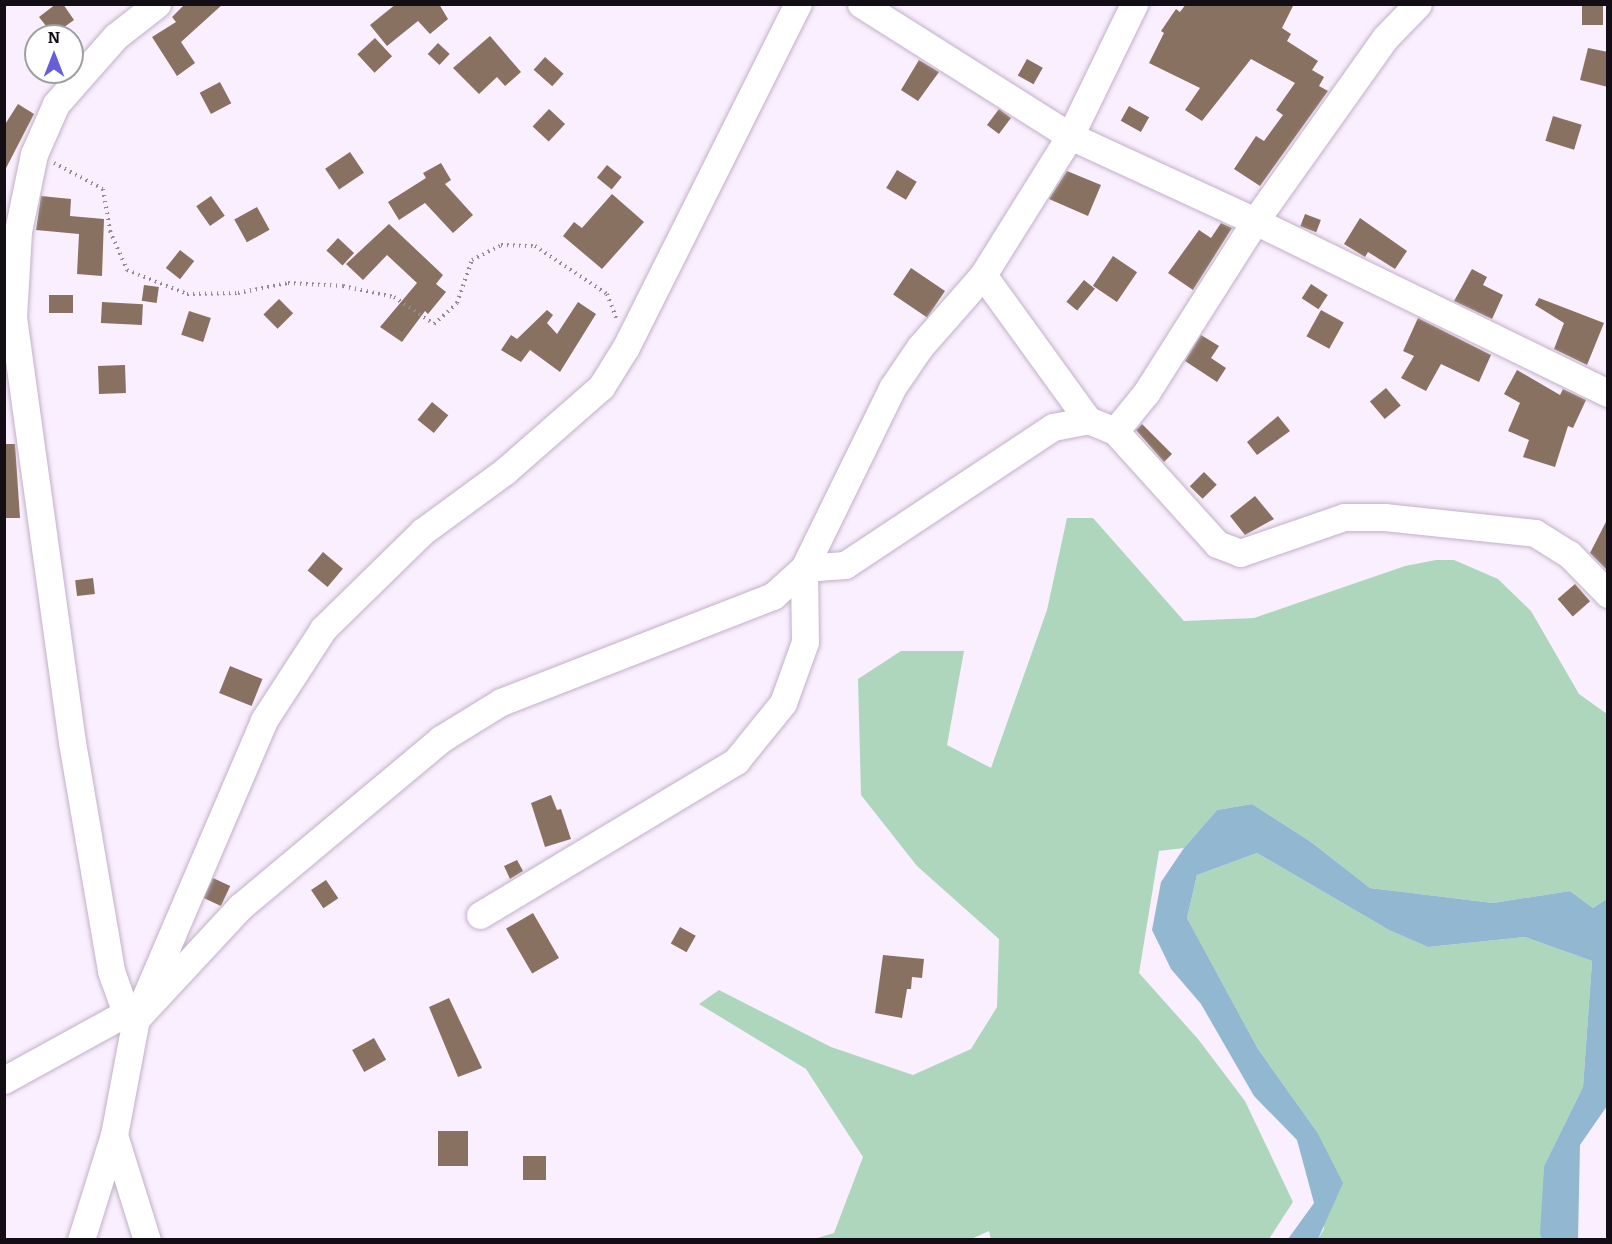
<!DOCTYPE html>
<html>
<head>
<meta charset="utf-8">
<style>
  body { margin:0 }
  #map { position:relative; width:1612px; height:1244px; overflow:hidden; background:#faeffe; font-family:Bitter,serif }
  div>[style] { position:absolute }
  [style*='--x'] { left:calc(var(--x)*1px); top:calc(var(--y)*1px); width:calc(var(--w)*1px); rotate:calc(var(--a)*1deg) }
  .green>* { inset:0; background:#aed6bc }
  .water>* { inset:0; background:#92b7d1 }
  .building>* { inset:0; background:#887160; transform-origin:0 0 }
  .path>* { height:4px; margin-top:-2px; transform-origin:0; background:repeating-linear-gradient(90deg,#938a96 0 1.5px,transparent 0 6px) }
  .roads { filter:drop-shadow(0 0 2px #c1b0c8) drop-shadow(0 0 2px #c1b0c8) }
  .minor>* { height:27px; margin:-13.5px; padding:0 13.5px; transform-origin:13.5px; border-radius:13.5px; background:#fff }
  span { translate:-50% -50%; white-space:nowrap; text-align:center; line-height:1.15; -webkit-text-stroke:5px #fff; paint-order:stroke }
  .frame { position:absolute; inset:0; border:6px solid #130d15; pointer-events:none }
  .north { position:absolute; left:24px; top:24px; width:60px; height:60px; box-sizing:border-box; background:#fff; border:2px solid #a19ea1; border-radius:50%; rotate:0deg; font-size:16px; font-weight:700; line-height:24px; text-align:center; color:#130d15 }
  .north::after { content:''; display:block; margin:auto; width:21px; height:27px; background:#675ed8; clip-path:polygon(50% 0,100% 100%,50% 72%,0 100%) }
</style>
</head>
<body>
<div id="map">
  <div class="green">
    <div style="clip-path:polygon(1067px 518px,1093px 518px,1184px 621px,1254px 618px,1405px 566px,1436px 560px,1454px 560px,1498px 579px,1531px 611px,1579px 694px,1607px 714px,1607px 899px,1593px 908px,1570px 891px,1493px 903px,1370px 888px,1311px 842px,1252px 804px,1217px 810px,1184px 848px,1159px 851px,1139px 973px,1198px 1039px,1245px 1101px,1293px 1202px,1269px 1239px,991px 1240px,989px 1231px,969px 1240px,814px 1239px,834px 1233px,863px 1157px,806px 1069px,699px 1004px,719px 990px,831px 1047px,913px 1075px,971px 1049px,997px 1007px,999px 939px,917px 866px,861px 795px,858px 679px,901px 651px,964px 651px,947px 745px,991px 768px,1047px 610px)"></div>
    <div style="clip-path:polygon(1257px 853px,1389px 930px,1428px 947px,1525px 937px,1592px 961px,1583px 1087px,1544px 1166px,1542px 1239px,1318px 1239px,1324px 1229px,1317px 1132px,1258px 1049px,1187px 918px,1197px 875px)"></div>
  </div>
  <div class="water">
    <div style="clip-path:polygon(1252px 804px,1311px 842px,1370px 888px,1493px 903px,1570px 891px,1593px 908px,1607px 899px,1607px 1106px,1580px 1145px,1578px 1239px,1542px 1239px,1540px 1234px,1544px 1166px,1583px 1087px,1592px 961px,1525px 937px,1428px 947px,1389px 930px,1257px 853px,1197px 875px,1187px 918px,1258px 1049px,1317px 1132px,1343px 1183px,1318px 1239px,1288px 1239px,1314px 1203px,1297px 1140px,1254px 1096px,1201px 1004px,1171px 969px,1152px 930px,1161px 882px,1184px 848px,1217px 810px)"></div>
  </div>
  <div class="building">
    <div style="clip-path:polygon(56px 4px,63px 4px,74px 20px,53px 35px,39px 17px)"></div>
    <div style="clip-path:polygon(185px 4px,223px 4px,181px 42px,195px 63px,177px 76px,152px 37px,176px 22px,172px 17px)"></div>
    <div style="clip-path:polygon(396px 4px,439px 4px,448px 19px,430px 34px,418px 21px,387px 46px,370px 25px)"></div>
    <div style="clip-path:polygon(1186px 4px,1294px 4px,1282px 28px,1291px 34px,1287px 41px,1318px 61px,1312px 70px,1324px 77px,1319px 86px,1328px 91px,1260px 186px,1234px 169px,1256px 136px,1264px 141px,1283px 115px,1276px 110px,1295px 83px,1251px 59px,1202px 121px,1185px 110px,1200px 88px,1149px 63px,1164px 33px,1161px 31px,1176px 9px,1180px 12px)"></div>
    <div style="left:1582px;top:4px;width:21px;height:21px"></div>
    <div style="clip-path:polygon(490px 36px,521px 72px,505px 86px,497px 77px,479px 94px,453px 68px)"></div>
    <div style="left:375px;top:38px;width:25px;height:24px;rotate:47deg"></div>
    <div style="left:438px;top:43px;width:16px;height:15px;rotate:43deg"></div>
    <div style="clip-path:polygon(1588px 48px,1608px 52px,1608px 87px,1580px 80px)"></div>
    <div style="left:545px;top:57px;width:25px;height:17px;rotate:42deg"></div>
    <div style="left:1027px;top:59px;width:18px;height:19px;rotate:29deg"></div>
    <div style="clip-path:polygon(919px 60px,939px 72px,918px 101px,901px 90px)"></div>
    <div style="left:220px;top:82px;width:24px;height:23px;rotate:62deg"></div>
    <div style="clip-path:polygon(18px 104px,34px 114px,4px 172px,4px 126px)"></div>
    <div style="left:1129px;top:106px;width:23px;height:17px;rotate:29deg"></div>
    <div style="left:549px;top:109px;width:22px;height:24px;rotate:43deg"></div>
    <div style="left:999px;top:109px;width:15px;height:20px;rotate:37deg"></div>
    <div style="left:1553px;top:116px;width:30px;height:26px;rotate:17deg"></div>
    <div style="left:350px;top:152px;width:25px;height:30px;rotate:56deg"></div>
    <div style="clip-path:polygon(441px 163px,451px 180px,445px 184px,473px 215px,453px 233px,425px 203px,399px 220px,388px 202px,426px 178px,423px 173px)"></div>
    <div style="left:607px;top:165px;width:19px;height:16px;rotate:39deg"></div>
    <div style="left:897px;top:170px;width:23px;height:21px;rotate:31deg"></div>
    <div style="clip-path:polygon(1067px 171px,1101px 185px,1088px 216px,1049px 199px)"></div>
    <div style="clip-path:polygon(612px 194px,644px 222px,602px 269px,563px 236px,574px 222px,582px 228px)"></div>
    <div style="clip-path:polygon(41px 196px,71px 199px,70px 216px,104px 219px,102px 276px,77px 274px,79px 234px,36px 230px)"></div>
    <div style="left:211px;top:196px;width:24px;height:18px;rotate:55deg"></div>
    <div style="left:257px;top:207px;width:26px;height:26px;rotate:61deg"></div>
    <div style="left:1305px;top:214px;width:17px;height:13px;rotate:21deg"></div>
    <div style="clip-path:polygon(1360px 218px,1407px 251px,1395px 269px,1368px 252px,1365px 257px,1344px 244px)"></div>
    <div style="clip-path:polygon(1221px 223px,1232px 228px,1193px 290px,1168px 273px,1199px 230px,1211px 238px)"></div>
    <div style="clip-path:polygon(389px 224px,443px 275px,436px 284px,446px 292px,428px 314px,425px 311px,402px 342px,380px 327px,417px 283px,387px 255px,363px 280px,346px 264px)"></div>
    <div style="left:338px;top:238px;width:22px;height:17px;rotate:43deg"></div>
    <div style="left:180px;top:250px;width:18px;height:23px;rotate:38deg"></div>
    <div style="left:1113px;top:256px;width:29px;height:36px;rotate:34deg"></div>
    <div style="left:911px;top:268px;width:41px;height:32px;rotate:34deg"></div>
    <div style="clip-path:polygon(1472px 269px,1487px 277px,1483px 285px,1503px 295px,1492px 319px,1454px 301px)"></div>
    <div style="left:1084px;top:280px;width:14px;height:28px;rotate:39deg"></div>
    <div style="left:1311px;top:284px;width:20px;height:17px;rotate:33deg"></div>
    <div style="left:144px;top:285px;width:15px;height:16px;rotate:8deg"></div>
    <div style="left:49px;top:295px;width:24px;height:18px"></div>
    <div style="clip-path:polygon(1539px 298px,1604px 323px,1587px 365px,1554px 349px,1564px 323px,1535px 305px)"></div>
    <div style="left:279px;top:299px;width:20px;height:22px;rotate:45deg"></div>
    <div style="left:102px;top:302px;width:41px;height:21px;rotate:3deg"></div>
    <div style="clip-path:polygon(578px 302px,596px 314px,560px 372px,530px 350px,521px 362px,501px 350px,511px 335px,517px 339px,547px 310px,553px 315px,547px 323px,557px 334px)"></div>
    <div style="left:1321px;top:310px;width:26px;height:30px;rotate:29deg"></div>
    <div style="left:189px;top:311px;width:23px;height:25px;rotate:18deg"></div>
    <div style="clip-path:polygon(1418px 318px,1491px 355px,1479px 382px,1441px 364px,1426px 391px,1401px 378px,1414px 356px,1403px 351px)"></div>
    <div style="clip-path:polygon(1201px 335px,1219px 346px,1211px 358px,1226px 368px,1217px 382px,1185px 361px)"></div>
    <div style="left:125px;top:365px;width:28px;height:27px;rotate:88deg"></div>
    <div style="clip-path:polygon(1517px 370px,1560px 395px,1563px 389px,1586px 400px,1573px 428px,1568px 426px,1555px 467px,1523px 457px,1529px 440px,1508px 431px,1520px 403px,1504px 394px)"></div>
    <div style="left:1386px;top:388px;width:23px;height:21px;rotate:50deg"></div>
    <div style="left:432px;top:402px;width:21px;height:23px;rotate:39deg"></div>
    <div style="clip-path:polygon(1278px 416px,1290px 431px,1257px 455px,1247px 442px)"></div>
    <div style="clip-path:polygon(1142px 424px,1172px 454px,1164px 462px,1136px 430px)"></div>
    <div style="clip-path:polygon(4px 444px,15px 444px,20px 518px,4px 518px)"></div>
    <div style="left:1204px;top:472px;width:18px;height:20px;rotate:45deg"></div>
    <div style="clip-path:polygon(1255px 496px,1274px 519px,1245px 535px,1230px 516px)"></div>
    <div style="clip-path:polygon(1608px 518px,1608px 571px,1590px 553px)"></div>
    <div style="left:323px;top:552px;width:26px;height:24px;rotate:40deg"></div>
    <div style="left:93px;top:578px;width:16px;height:18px;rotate:83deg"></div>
    <div style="left:1575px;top:584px;width:23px;height:23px;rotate:49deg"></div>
    <div style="left:230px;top:666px;width:35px;height:29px;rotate:22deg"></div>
    <div style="clip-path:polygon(551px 795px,557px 810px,561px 809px,571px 839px,545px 847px,531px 803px)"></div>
    <div style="clip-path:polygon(517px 860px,523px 871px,510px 879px,504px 866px)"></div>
    <div style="left:213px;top:878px;width:19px;height:22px;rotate:25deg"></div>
    <div style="left:326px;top:880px;width:22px;height:18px;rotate:56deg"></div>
    <div style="left:533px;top:913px;width:52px;height:31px;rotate:60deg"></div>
    <div style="left:680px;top:927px;width:18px;height:19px;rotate:29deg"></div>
    <div style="clip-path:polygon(883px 955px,924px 959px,922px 978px,912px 977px,911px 989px,907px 989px,902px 1018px,875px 1013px)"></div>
    <div style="clip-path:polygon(449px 998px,482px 1068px,458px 1077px,429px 1007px)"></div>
    <div style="left:374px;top:1038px;width:25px;height:25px;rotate:61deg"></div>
    <div style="left:438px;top:1131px;width:30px;height:35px"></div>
    <div style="left:523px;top:1156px;width:23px;height:24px"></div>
  </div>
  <div class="path">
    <div style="--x:54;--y:163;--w:55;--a:28"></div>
    <div style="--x:103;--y:189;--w:43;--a:80.5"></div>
    <div style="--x:110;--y:231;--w:43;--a:66.4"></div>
    <div style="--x:127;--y:270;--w:65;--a:21.8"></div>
    <div style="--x:187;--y:294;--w:51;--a:-1.1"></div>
    <div style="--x:238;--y:293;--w:51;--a:-11.3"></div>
    <div style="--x:288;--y:283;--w:55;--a:3.1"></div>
    <div style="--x:343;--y:286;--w:52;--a:12.2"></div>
    <div style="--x:394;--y:297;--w:48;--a:34"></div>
    <div style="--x:434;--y:324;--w:31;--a:-42"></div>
    <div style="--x:457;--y:303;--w:46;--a:-70.8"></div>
    <div style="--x:472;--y:260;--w:33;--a:-27"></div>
    <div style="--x:501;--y:245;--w:34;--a:2"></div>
    <div style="--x:535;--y:246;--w:87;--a:33.7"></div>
    <div style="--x:607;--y:294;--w:26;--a:69"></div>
  </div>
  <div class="roads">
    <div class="minor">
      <div style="--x:157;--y:4;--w:52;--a:142"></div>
      <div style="--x:116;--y:36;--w:91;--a:131.4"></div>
      <div style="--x:56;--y:104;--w:55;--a:113.7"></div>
      <div style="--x:34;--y:154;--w:79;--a:101.7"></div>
      <div style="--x:18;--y:231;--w:86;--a:93.3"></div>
      <div style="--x:13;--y:317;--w:429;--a:82.1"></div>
      <div style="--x:72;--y:742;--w:232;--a:80.3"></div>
      <div style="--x:111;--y:971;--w:45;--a:70.3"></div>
      <div style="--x:126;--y:1013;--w:12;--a:31"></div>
      <div style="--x:136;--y:1019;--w:325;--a:-66.8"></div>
      <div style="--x:264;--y:720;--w:108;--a:-57"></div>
      <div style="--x:323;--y:629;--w:139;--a:-44.4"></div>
      <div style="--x:422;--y:532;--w:103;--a:-36.3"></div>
      <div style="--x:505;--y:471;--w:128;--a:-41.2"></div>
      <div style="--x:601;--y:387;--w:47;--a:-58"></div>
      <div style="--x:626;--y:347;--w:384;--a:-63.4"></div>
      <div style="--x:861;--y:4;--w:247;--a:32.3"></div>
      <div style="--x:1070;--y:136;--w:204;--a:24.7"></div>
      <div style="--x:1255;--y:221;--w:393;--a:26"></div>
      <div style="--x:983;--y:275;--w:179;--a:54.1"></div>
      <div style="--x:1115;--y:431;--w:49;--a:-50.8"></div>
      <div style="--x:1146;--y:393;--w:204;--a:-57.6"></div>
      <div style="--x:1255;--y:221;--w:224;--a:-54.6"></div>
      <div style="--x:1385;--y:38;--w:47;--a:-45.9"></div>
      <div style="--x:480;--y:915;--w:299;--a:-31"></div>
      <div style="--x:736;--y:761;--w:75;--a:-51"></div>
      <div style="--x:783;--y:703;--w:65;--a:-70.2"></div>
      <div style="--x:805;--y:642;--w:74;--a:-90.8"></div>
      <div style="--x:804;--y:568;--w:41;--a:-4.2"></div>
      <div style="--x:845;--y:565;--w:250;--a:-33.6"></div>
      <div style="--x:1053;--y:427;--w:36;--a:-11"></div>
      <div style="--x:1088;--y:420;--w:29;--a:22"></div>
      <div style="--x:1115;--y:431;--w:152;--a:47.9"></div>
      <div style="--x:1217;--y:544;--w:25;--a:21"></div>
      <div style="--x:1240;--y:553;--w:110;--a:-19.1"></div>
      <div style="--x:1344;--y:517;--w:40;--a:0"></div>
      <div style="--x:1384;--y:517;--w:152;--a:6"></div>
      <div style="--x:1535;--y:533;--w:40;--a:32"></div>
      <div style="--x:1569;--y:554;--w:56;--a:45.7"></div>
      <div style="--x:4;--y:1080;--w:139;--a:-28.8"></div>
      <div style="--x:114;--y:1135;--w:110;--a:72.6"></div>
      <div style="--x:81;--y:1240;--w:110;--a:-72.6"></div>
      <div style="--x:114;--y:1135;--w:118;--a:-79.3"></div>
      <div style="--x:136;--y:1019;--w:153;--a:-47.1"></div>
      <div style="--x:240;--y:907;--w:262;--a:-39.9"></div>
      <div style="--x:441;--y:739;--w:70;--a:-31.7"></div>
      <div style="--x:501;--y:702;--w:292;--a:-21.3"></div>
      <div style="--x:773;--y:596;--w:42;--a:-42.1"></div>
      <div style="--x:804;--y:568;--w:200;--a:-63.9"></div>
      <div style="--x:892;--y:388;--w:50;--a:-55.7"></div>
      <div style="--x:920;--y:347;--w:96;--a:-48.8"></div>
      <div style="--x:983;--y:275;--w:164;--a:-58"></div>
      <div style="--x:1070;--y:136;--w:147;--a:-64.1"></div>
    </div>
  </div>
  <div class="frame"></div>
  <div class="north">N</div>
</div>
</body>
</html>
